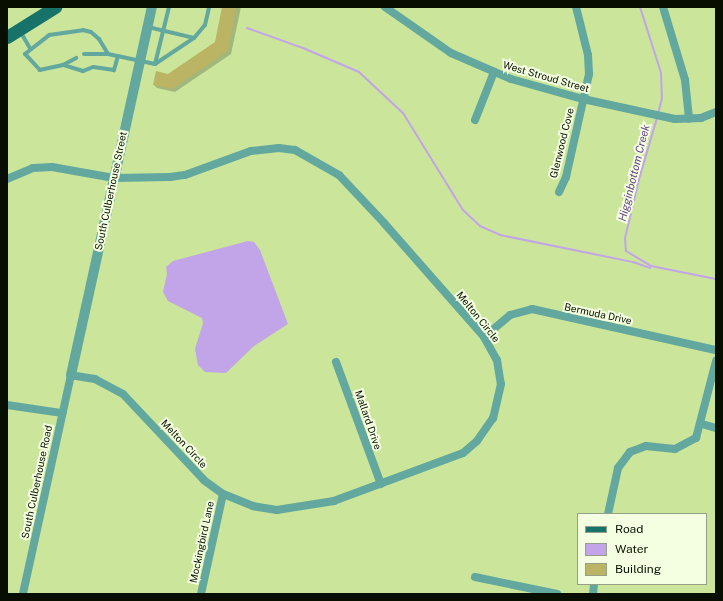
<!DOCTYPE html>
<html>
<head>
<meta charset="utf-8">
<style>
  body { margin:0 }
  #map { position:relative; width:723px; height:601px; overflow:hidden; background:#cbe59a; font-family:"Public Sans",sans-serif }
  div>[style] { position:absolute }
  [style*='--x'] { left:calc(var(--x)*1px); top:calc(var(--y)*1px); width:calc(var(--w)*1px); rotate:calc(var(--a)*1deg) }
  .water>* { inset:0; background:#c2a4e9 }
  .shadow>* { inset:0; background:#0003 }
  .stream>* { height:2px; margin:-1px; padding:0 1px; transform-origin:1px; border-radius:1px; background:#c2a4e9 }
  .building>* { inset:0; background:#bbb465 }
  .service>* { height:4px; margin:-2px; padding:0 2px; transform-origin:2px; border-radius:2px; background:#62a89e }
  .minor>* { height:8px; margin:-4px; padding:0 4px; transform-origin:4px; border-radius:4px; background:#62a89e }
  .tertiary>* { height:10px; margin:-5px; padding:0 5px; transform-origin:5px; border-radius:5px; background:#62a89e }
  .primary>* { height:13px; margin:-6.5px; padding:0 6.5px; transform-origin:6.5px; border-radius:6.5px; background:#177369 }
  span { translate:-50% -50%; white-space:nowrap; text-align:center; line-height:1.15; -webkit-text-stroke:4px #f4ffe1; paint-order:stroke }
  .street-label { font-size:10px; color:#080f00 }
  .water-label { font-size:11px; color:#653e8f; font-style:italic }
  .frame { position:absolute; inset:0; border:8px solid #080f00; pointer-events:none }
  .legend { position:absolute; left:577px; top:513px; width:130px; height:72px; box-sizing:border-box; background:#f4ffe1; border:1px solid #969f87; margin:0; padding:5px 7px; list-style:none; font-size:12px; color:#080f00 }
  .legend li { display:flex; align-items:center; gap:8px; height:20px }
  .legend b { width:20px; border:1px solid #969f87 }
</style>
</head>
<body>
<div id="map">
  <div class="water">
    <div style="clip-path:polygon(248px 241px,254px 242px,260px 250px,288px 324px,254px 346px,226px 373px,205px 372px,198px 365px,195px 349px,203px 323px,202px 318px,168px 301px,163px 292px,167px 274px,166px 267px,173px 261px)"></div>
  </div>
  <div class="shadow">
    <div style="clip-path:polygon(224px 7px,241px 7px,231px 54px,175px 92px,157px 88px,154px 85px,216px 43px)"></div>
  </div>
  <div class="stream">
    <div style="--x:640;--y:7;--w:69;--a:72.3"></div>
    <div style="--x:661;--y:73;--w:25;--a:88"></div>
    <div style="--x:662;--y:98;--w:16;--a:104"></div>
    <div style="--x:247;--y:28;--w:59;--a:19.7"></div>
    <div style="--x:303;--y:48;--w:61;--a:23.2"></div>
    <div style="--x:359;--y:72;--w:60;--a:43"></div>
    <div style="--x:403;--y:113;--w:114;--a:58.3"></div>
    <div style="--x:463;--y:210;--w:23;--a:43"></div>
    <div style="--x:480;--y:226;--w:22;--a:24"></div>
    <div style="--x:500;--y:235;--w:136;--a:11.5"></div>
    <div style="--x:633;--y:262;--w:18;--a:19"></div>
    <div style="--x:657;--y:118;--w:64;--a:106.4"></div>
    <div style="--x:639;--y:179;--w:61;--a:103.3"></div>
    <div style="--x:625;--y:238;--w:13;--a:86"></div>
    <div style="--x:626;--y:251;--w:29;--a:31"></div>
    <div style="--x:651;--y:266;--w:66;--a:11.3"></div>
  </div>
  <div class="building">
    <div style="clip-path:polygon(222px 7px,236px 7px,228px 51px,172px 89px,153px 85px,156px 71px,168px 74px,215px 42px)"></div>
  </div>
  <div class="service">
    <div style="--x:148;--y:27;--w:47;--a:13.4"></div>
    <div style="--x:20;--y:31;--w:20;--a:60"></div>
    <div style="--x:84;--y:54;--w:24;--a:0"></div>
    <div style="--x:118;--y:56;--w:15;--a:106"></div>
    <div style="--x:114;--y:70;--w:21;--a:-172"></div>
    <div style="--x:93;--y:67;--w:11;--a:158"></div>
    <div style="--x:83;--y:71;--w:21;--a:-163"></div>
    <div style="--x:63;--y:65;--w:24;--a:168"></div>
    <div style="--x:40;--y:70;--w:22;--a:-133"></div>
    <div style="--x:25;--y:54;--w:31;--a:-38"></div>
    <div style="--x:49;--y:35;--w:34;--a:-8"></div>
    <div style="--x:83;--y:30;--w:8;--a:14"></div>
    <div style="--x:91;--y:32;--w:11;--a:41"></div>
    <div style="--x:99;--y:39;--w:17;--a:59"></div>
    <div style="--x:108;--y:54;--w:48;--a:12"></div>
    <div style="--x:155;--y:64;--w:47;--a:-33.7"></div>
    <div style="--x:194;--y:38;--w:17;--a:-50"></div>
    <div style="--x:205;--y:25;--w:18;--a:-77"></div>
    <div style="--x:155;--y:64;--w:59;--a:-76.2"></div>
    <div style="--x:63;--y:65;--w:15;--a:-28"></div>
  </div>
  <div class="minor">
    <div style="--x:385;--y:7;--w:80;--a:34.9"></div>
    <div style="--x:451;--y:53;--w:65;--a:23.4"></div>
    <div style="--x:511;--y:79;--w:75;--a:15.5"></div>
    <div style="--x:583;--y:99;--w:94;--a:12.3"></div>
    <div style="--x:675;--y:119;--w:26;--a:-2"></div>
    <div style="--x:701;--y:118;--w:16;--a:-22"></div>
    <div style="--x:663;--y:7;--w:76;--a:73.2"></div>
    <div style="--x:685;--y:80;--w:39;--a:84"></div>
    <div style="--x:475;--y:120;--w:52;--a:-68.4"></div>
    <div style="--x:7;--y:179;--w:28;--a:-23"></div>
    <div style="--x:33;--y:168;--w:19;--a:-3"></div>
    <div style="--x:52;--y:167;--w:63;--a:10.1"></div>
    <div style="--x:114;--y:178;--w:56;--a:-1"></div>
    <div style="--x:170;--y:177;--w:15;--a:-8"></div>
    <div style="--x:185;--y:175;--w:70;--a:-20"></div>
    <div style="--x:251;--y:151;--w:28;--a:-6"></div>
    <div style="--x:279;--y:148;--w:16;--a:7"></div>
    <div style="--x:295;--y:150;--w:51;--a:29.6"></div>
    <div style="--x:339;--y:175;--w:66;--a:46.8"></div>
    <div style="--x:384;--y:223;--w:152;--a:48.7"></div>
    <div style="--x:484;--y:337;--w:26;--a:61"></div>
    <div style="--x:497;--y:360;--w:24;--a:81"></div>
    <div style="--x:501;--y:384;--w:35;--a:103"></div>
    <div style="--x:493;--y:418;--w:28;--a:125"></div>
    <div style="--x:477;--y:441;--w:18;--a:139"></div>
    <div style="--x:463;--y:453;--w:138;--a:159.6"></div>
    <div style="--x:334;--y:501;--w:58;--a:171"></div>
    <div style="--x:277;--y:510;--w:24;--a:-171"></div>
    <div style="--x:253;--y:506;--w:32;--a:-158"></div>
    <div style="--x:223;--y:494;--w:24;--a:-144"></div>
    <div style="--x:204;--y:480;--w:118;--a:-133.3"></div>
    <div style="--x:123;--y:394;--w:32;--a:-152"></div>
    <div style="--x:95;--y:379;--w:24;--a:-171"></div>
    <div style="--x:71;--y:375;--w:224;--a:102.4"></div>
    <div style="--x:559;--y:192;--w:17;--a:-65"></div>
    <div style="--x:566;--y:177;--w:106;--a:-77.4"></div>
    <div style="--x:589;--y:74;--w:19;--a:-93"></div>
    <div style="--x:588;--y:55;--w:49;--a:-104"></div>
    <div style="--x:484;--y:337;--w:34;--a:-40"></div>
    <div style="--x:510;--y:315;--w:23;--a:-15"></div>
    <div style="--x:532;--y:309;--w:189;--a:12.6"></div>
    <div style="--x:336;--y:362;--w:130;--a:69.8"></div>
    <div style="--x:7;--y:405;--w:56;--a:8.3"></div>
    <div style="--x:702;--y:424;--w:15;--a:16"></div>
    <div style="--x:608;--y:514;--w:47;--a:-77.7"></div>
    <div style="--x:618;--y:468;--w:20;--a:-53"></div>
    <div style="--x:630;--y:452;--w:17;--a:-21"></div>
    <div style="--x:646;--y:446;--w:29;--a:6"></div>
    <div style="--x:675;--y:449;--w:24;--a:-28"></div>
    <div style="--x:696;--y:438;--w:80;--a:-75.4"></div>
    <div style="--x:475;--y:577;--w:84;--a:11.7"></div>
    <div style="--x:201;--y:594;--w:102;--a:-77.6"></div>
    <div style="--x:593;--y:594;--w:10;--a:-84"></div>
  </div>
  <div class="tertiary">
    <div style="--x:71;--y:375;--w:377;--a:-77.6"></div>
  </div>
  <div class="primary">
    <div style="--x:7;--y:37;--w:57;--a:-32"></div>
  </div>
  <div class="street-label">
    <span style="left:546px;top:77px;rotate:16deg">West Stroud Street</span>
    <span style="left:562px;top:143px;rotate:-76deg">Glenwood Cove</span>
    <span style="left:111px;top:191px;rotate:-78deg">South Culberhouse Street</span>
    <span style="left:598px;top:314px;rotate:12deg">Bermuda Drive</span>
    <span style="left:478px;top:317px;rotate:51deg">Melton Circle</span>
    <span style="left:368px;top:420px;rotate:71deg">Mallard Drive</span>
    <span style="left:184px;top:444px;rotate:47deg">Melton Circle</span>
    <span style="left:37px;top:482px;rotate:-78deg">South Culberhouse Road</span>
    <span style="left:202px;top:542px;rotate:-78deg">Mockingbird Lane</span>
  </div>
  <div class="water-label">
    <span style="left:634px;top:173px;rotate:-76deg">Higginbottom Creek</span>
  </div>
  <div class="frame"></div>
  <ul class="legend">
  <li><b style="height:5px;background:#177369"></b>Road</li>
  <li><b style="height:11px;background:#c2a4e9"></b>Water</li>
  <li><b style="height:11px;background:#bbb465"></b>Building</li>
  </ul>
</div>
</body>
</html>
